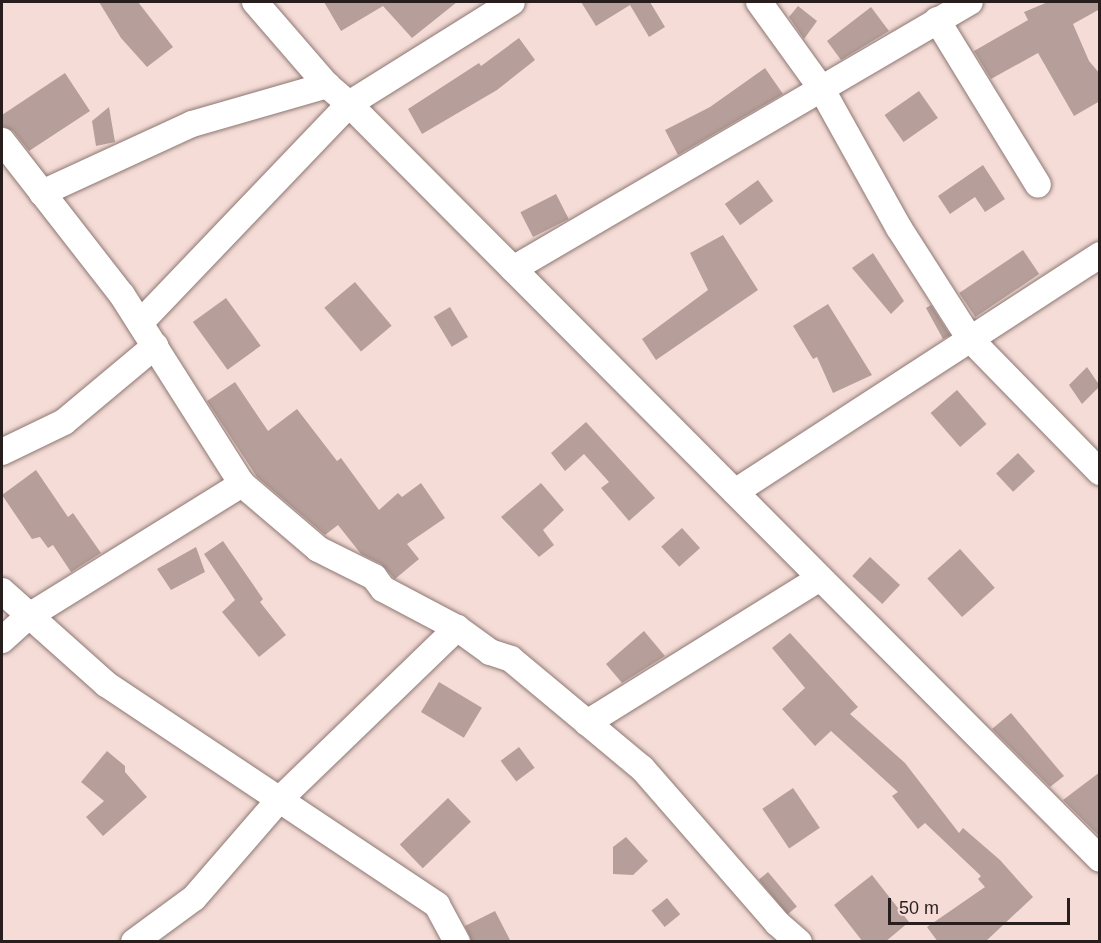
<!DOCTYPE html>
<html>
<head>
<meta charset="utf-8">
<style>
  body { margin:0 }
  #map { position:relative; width:1101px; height:943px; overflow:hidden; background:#f5dcd7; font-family:Arial,sans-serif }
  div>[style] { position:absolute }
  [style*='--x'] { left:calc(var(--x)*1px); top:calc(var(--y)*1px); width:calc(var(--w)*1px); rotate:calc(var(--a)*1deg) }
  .building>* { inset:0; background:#b69f9a; transform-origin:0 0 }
  .roads { filter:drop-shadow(0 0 2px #8d7772) drop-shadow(0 0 2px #8d7772) }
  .minor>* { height:26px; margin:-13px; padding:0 13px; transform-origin:13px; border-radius:13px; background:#fff }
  span { translate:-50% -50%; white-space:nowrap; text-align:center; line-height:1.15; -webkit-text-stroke:4.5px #f5dcd7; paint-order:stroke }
  .frame { position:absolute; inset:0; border:3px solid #271e1d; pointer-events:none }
  .scale { position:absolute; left:888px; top:898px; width:182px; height:27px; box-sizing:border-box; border:3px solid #271e1d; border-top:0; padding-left:8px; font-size:18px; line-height:21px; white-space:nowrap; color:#271e1d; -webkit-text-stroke:4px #f5dcd7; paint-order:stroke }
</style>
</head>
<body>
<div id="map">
  <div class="building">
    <div style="clip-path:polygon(99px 2px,138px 2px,173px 47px,147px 67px,121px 38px)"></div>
    <div style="clip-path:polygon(324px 2px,457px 2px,412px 38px,383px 6px,341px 31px)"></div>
    <div style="clip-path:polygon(581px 2px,650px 2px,665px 27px,649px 37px,630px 5px,596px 26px)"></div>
    <div style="clip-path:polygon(1048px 2px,1100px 2px,1100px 9px,1073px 24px,1089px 61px,1100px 74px,1100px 101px,1074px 116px,1038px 53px,991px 79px,974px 51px,1028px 20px,1024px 12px)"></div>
    <div style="clip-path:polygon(798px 6px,817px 21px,804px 39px,789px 17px)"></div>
    <div style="clip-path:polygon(871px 7px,889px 31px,841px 60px,827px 41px)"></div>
    <div style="clip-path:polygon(519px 38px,535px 60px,497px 90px,422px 134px,408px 109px,479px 63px,481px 66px)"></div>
    <div style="clip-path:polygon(765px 68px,783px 94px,678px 155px,665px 130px,710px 107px)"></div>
    <div style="clip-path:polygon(65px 73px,90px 111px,29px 151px,13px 131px,2px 126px,2px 115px)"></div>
    <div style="left:919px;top:91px;width:33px;height:42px;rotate:55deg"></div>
    <div style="clip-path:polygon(109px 107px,115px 142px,96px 146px,92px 121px)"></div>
    <div style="clip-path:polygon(983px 165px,1005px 199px,985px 212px,975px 197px,950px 214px,938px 196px)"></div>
    <div style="left:758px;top:180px;width:26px;height:41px;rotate:54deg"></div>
    <div style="left:556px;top:194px;width:28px;height:40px;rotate:63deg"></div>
    <div style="clip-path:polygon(723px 235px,758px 290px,656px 360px,642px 339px,708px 290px,690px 253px)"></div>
    <div style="left:1023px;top:250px;width:29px;height:77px;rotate:56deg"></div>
    <div style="clip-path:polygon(873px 253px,904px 301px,891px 314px,852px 268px)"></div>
    <div style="left:355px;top:282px;width:57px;height:40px;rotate:50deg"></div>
    <div style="left:226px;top:298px;width:59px;height:41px;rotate:54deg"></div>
    <div style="clip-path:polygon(828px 304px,872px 375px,833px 393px,817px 357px,813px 359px,793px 326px)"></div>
    <div style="clip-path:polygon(931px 305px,950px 335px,943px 339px,926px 308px)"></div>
    <div style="left:450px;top:307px;width:35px;height:19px;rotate:59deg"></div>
    <div style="clip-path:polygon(1087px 367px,1100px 386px,1082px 404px,1069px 385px)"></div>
    <div style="clip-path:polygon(235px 382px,268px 431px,297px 409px,337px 461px,341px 458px,379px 510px,398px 493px,402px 497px,421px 483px,445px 518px,407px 544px,419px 559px,395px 579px,381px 564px,361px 554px,338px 525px,325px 535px,257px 477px,207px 401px)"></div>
    <div style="left:957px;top:390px;width:45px;height:35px;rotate:49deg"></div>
    <div style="clip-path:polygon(586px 422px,655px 498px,629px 521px,601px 488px,609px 482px,584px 454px,565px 471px,551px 453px)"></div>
    <div style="left:1018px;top:453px;width:25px;height:30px;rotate:47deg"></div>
    <div style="clip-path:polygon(36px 470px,68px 517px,73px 513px,101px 553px,71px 572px,53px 545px,48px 548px,40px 537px,32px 539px,2px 495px)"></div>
    <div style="clip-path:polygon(541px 483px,564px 510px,543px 530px,554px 545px,539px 557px,501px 517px)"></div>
    <div style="left:682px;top:528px;width:27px;height:28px;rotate:48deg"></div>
    <div style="clip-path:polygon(223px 541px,263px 599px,260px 602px,286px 635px,259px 657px,222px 612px,235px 600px,204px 554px)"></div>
    <div style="clip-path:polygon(196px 547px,205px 572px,171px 590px,157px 569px)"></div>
    <div style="left:960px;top:549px;width:52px;height:44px;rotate:48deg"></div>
    <div style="left:870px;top:557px;width:41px;height:26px;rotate:43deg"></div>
    <div style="clip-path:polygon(644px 631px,665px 656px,622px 683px,606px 664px)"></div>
    <div style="clip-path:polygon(790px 633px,858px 707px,850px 714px,905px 763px,959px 833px,963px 828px,1000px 860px,1033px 897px,985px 942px,938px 942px,927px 927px,985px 887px,978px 879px,981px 876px,925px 823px,918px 829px,892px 796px,898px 792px,831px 731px,815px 746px,782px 709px,805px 688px,772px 648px)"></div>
    <div style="left:439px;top:682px;width:50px;height:35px;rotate:31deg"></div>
    <div style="clip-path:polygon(1011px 713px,1064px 776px,1050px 787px,992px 729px)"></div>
    <div style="left:519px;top:747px;width:26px;height:23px;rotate:53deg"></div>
    <div style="clip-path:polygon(107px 751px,125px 766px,125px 772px,147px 797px,103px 836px,86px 817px,104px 801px,81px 782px)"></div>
    <div style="clip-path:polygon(1100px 772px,1100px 837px,1063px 800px)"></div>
    <div style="left:793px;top:788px;width:48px;height:37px;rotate:56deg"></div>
    <div style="left:448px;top:798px;width:33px;height:67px;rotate:46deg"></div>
    <div style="clip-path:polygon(626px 837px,648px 861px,633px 875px,613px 874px,613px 847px)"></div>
    <div style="left:768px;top:872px;width:45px;height:12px;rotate:50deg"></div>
    <div style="clip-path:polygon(872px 875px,909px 922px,885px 942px,863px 942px,834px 905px)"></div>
    <div style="left:667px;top:898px;width:21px;height:20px;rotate:51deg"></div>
    <div style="clip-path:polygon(495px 911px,511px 942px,472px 942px,465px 926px)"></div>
  </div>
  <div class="roads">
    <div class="minor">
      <div style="--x:255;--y:2;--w:110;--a:49.1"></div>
      <div style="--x:327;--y:85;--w:29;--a:41"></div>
      <div style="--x:349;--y:104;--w:192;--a:-32"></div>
      <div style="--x:759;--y:2;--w:106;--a:54.2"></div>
      <div style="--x:821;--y:88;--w:160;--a:60.9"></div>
      <div style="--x:899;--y:228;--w:132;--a:57.4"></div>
      <div style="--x:970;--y:339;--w:186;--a:45.7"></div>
      <div style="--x:937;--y:20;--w:193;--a:58.5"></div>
      <div style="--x:2;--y:141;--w:195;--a:52.1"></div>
      <div style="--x:122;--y:295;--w:224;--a:57.6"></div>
      <div style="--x:242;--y:484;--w:100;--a:40.5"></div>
      <div style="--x:318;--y:549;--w:63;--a:26.6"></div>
      <div style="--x:374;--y:577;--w:15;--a:53"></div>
      <div style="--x:383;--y:589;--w:84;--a:27.8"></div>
      <div style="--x:457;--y:628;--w:41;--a:36"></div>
      <div style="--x:490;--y:652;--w:22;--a:18"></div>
      <div style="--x:511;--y:659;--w:170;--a:39.8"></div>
      <div style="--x:642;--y:768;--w:206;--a:48.9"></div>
      <div style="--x:777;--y:923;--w:29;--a:41"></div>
      <div style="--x:42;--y:193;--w:165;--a:-24.7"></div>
      <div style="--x:192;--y:124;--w:141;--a:-16.1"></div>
      <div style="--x:513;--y:269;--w:529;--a:-30.3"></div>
      <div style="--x:140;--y:323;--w:303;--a:-46.3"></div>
      <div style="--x:349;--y:104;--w:1065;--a:45.15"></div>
      <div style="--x:2;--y:452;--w:69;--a:-25.8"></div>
      <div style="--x:64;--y:422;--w:119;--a:-39.9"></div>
      <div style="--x:735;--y:492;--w:435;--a:-33"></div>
      <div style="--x:2;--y:591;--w:140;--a:41.8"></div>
      <div style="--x:106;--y:684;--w:398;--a:33.7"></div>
      <div style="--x:437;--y:905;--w:42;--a:61.6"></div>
      <div style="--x:2;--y:640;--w:36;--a:-42"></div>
      <div style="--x:29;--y:616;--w:251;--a:-31.8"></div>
      <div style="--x:587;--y:723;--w:274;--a:-31.9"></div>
      <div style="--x:134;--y:942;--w:74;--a:-36.3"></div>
      <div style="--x:194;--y:898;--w:130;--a:-49.1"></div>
      <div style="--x:279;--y:800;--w:248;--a:-44"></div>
    </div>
  </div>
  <div class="frame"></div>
  <div class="scale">50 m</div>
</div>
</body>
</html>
